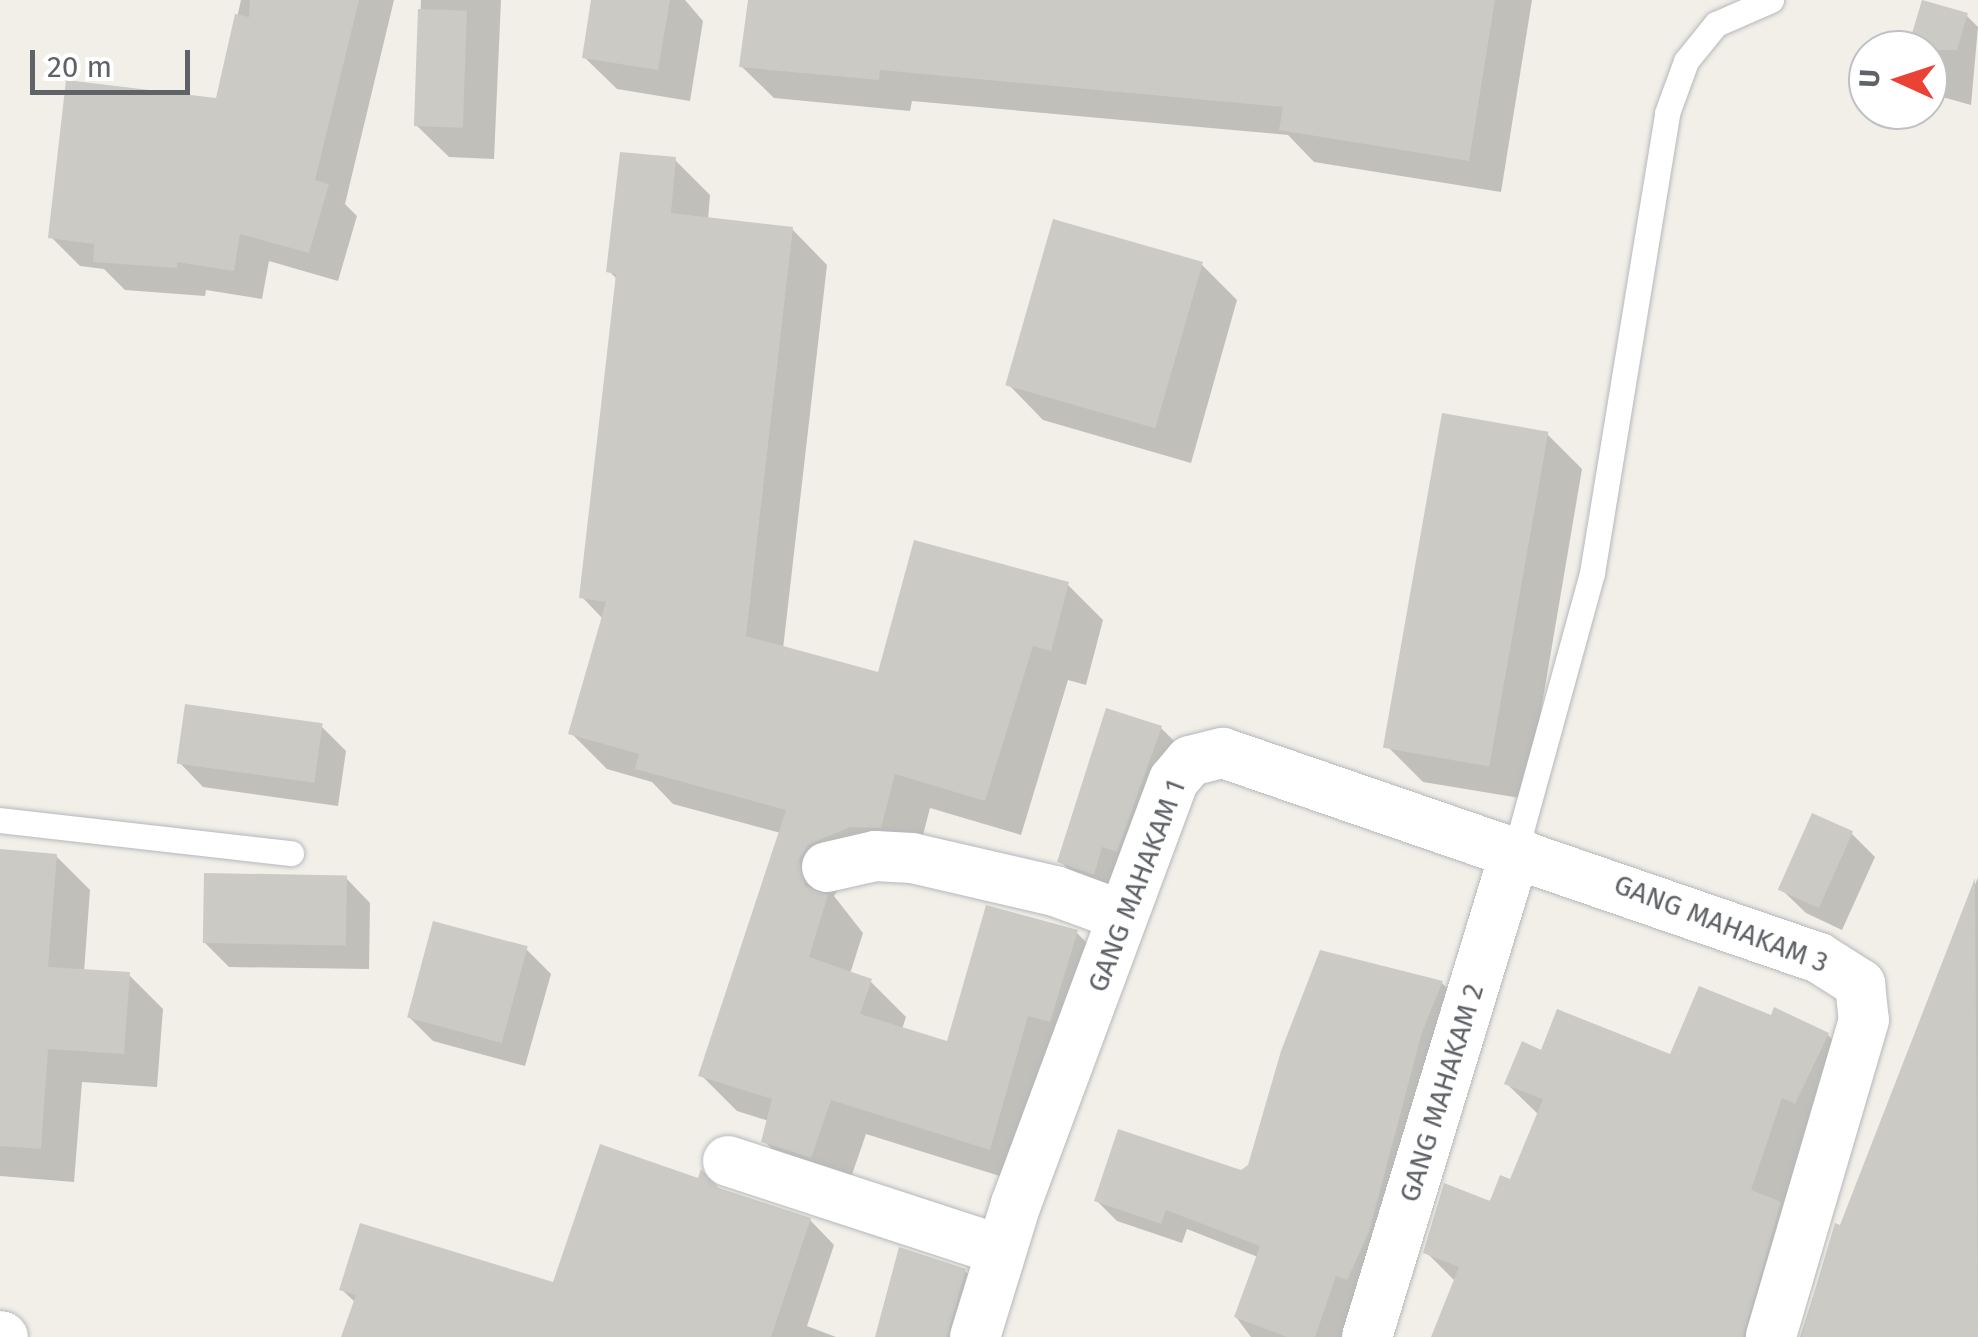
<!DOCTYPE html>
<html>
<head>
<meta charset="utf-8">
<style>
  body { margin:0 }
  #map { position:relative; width:1978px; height:1337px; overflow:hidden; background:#f1efe8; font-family:"Fira Sans",sans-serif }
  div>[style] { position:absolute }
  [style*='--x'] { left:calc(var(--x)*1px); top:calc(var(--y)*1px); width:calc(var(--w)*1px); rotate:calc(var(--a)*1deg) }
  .shadow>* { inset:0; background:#0003 }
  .building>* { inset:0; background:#cccac5; transform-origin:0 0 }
  .roads { filter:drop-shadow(0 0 2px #b5b8bc) drop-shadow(0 0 2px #b5b8bc) }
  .service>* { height:25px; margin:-12.5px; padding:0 12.5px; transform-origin:12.5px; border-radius:12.5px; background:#fff }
  .minor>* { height:50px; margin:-25px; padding:0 25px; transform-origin:25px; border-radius:25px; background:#fff }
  span { translate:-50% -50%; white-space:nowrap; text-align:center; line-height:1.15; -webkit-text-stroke:9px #fff; paint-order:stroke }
  .street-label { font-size:28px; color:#5f6368 }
  .north { position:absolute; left:1848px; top:30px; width:100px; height:100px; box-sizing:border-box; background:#fff; border:2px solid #bfc1c3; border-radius:50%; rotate:273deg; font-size:28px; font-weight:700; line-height:40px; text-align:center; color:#5f6368 }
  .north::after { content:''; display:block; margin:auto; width:35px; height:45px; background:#ea4335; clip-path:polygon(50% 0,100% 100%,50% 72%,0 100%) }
  .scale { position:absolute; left:30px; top:50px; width:160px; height:45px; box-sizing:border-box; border:5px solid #5f6368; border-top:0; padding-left:12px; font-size:30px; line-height:35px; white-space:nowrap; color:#5f6368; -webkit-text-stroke:8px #fff; paint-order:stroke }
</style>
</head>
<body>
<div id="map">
  <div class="shadow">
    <div style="clip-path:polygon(241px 0,394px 0,345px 204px,357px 216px,338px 281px,269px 261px,262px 299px,206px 290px,205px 296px,125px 290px,104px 269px,80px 266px,51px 237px,218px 101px)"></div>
    <div style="clip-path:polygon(421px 0,501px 0,494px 159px,449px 157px,416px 125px)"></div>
    <div style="clip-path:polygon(594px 0,685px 0,703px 21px,690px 101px,617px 89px,584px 57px)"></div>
    <div style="clip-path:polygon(750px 0,1532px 0,1501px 192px,1314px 162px,1288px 135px,912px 101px,910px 111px,774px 98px,741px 66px)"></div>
    <div style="clip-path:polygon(1966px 15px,1978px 27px,1971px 105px,1928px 93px,1928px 50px,1910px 50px)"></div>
    <div style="clip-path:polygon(675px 160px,710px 195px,708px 220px,792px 229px,827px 265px,783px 649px,880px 675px,1068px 585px,1103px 620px,1086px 685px,1068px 680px,1021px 835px,930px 808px,916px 862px,844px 880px,834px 896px,863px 933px,850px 974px,871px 982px,906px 1017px,902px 1029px,949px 1044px,1076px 932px,1112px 968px,1025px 1184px,866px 1134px,846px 1192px,800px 1177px,764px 1141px,769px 1121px,737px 1111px,701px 1075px,781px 833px,673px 804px,652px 782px,607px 769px,571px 733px,603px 619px,582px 597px,618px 280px,609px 271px)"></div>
    <div style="clip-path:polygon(1202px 265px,1237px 300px,1191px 463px,1043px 420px,1008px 384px)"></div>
    <div style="clip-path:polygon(1547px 434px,1582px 469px,1526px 799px,1423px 782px,1388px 747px)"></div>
    <div style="clip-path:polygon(321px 726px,346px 751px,338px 806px,203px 787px,179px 762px)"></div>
    <div style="clip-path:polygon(1161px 728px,1185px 752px,1118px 897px,1084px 885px,1060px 861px)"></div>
    <div style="clip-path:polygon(1851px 833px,1875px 857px,1842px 930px,1806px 913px,1781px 889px)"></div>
    <div style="clip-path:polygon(0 852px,56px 856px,90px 890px,84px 972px,129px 975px,163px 1009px,157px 1087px,82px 1082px,74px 1182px,0 1176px)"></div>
    <div style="clip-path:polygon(1978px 877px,1978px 1337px,1800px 1337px,1836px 1226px,1841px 1228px)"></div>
    <div style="clip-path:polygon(346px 878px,370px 903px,369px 969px,229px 967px,204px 942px)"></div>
    <div style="clip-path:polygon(527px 950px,551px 974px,525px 1066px,433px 1041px,408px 1016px)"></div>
    <div style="clip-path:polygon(1442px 983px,1462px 1004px,1343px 1337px,1251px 1337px,1236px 1317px,1258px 1257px,1187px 1229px,1182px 1243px,1117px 1221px,1096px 1200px,1241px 1173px)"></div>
    <div style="clip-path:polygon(1772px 1018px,1828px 1035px,1859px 1066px,1783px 1337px,1434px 1337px,1456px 1282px,1426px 1252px,1511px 1183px,1539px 1115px,1507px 1084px,1542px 1053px,1672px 1057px)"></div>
    <div style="clip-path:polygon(719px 1191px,810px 1220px,834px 1245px,807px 1326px,836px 1337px,343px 1337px,356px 1303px,341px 1289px,554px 1285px)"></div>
    <div style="clip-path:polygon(965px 1271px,989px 1295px,976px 1337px,878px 1337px)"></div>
  </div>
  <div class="building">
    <div style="clip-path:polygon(250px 0,359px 0,315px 180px,329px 184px,309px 253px,240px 234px,234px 271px,177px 262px,177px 268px,93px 262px,94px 244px,48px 238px,66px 80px,216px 98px,235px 14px,249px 17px)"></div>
    <div style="clip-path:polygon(591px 0,670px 0,658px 70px,582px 58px)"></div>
    <div style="clip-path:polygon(748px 0,1495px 0,1469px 161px,1279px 130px,1283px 107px,880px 70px,879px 80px,739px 67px)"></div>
    <div style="clip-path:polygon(1922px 0,1968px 13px,1957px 50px,1907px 50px)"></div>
    <div style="left:418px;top:9px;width:49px;height:117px;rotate:2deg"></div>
    <div style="clip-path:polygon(620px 152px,676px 157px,671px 213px,793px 227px,746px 636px,878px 672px,914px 540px,1069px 582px,1051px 651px,1033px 646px,985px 801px,895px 774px,881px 828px,850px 827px,808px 845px,799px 860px,805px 886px,828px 895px,809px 957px,872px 979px,860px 1014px,947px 1041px,986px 905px,1078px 930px,1050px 1022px,1028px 1016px,990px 1150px,831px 1100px,811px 1158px,761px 1142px,772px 1099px,698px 1076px,786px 810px,635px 769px,639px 754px,568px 734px,606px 602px,579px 598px,616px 274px,606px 272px)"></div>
    <div style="left:1053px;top:219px;width:156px;height:173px;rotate:16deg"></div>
    <div style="left:1442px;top:413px;width:108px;height:340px;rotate:10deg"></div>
    <div style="left:185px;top:704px;width:139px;height:60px;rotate:8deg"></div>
    <div style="clip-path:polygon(1106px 708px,1162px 726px,1117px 852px,1102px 847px,1094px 875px,1057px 862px)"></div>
    <div style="left:1812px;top:813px;width:45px;height:84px;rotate:24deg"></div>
    <div style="clip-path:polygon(0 849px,57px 854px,48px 967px,130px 972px,124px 1054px,48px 1049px,41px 1149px,0 1146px)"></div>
    <div style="left:204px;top:873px;width:143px;height:70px;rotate:1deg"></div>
    <div style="clip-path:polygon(1975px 878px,1978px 1337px,1801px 1337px,1835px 1223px,1840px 1225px)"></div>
    <div style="left:433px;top:921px;width:98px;height:100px;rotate:15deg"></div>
    <div style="clip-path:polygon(1320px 950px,1443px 981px,1422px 1032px,1369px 1232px,1347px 1280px,1336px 1276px,1315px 1337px,1287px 1337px,1234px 1317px,1260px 1246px,1166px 1210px,1161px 1224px,1094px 1201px,1118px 1129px,1241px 1170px,1248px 1165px,1281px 1051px)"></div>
    <div style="clip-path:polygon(1699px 986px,1771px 1015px,1774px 1007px,1829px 1033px,1795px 1104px,1782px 1098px,1751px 1190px,1781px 1202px,1743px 1337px,1431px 1337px,1459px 1267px,1423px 1253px,1444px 1183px,1490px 1201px,1500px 1175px,1510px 1179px,1543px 1099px,1504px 1084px,1522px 1041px,1541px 1050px,1557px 1009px,1670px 1054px)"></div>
    <div style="clip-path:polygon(600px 1144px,698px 1178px,701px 1169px,719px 1188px,811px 1218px,771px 1337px,341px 1337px,356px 1295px,339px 1290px,360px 1223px,553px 1282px)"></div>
    <div style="clip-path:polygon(899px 1247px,966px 1269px,947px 1337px,875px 1337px)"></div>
  </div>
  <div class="roads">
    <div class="service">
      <div style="--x:0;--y:820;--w:293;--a:6.5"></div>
      <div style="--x:1516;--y:849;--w:286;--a:-74.6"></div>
      <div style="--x:1592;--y:573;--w:466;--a:-80.7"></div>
      <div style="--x:1667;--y:113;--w:55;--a:-69.9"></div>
      <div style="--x:1686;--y:61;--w:48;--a:-51"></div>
      <div style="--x:1716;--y:24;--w:60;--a:-23.6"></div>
    </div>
    <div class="minor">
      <div style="--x:827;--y:867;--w:49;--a:-12.9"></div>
      <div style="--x:875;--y:856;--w:37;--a:3"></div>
      <div style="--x:912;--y:858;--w:147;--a:13"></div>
      <div style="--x:1055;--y:891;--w:72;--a:20.2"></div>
      <div style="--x:728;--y:1161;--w:287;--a:18.1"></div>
      <div style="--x:0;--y:1336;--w:3;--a:18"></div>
      <div style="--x:975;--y:1337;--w:139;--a:-72.9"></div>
      <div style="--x:1016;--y:1204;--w:452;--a:-69.6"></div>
      <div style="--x:1174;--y:780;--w:25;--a:-50"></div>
      <div style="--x:1190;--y:761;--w:34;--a:-14"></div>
      <div style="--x:1223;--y:753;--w:630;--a:18.98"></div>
      <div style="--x:1819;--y:958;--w:49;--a:32.4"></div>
      <div style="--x:1860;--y:984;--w:36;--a:84"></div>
      <div style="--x:1864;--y:1020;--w:330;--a:106.4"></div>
      <div style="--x:1367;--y:1337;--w:510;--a:-73.02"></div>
    </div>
  </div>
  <div class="street-label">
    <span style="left:1137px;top:886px;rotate:-69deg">GANG MAHAKAM 1</span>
    <span style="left:1721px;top:924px;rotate:21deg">GANG MAHAKAM 3</span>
    <span style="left:1442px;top:1093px;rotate:-73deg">GANG MAHAKAM 2</span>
  </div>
  <div class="north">U</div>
  <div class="scale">20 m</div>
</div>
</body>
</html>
